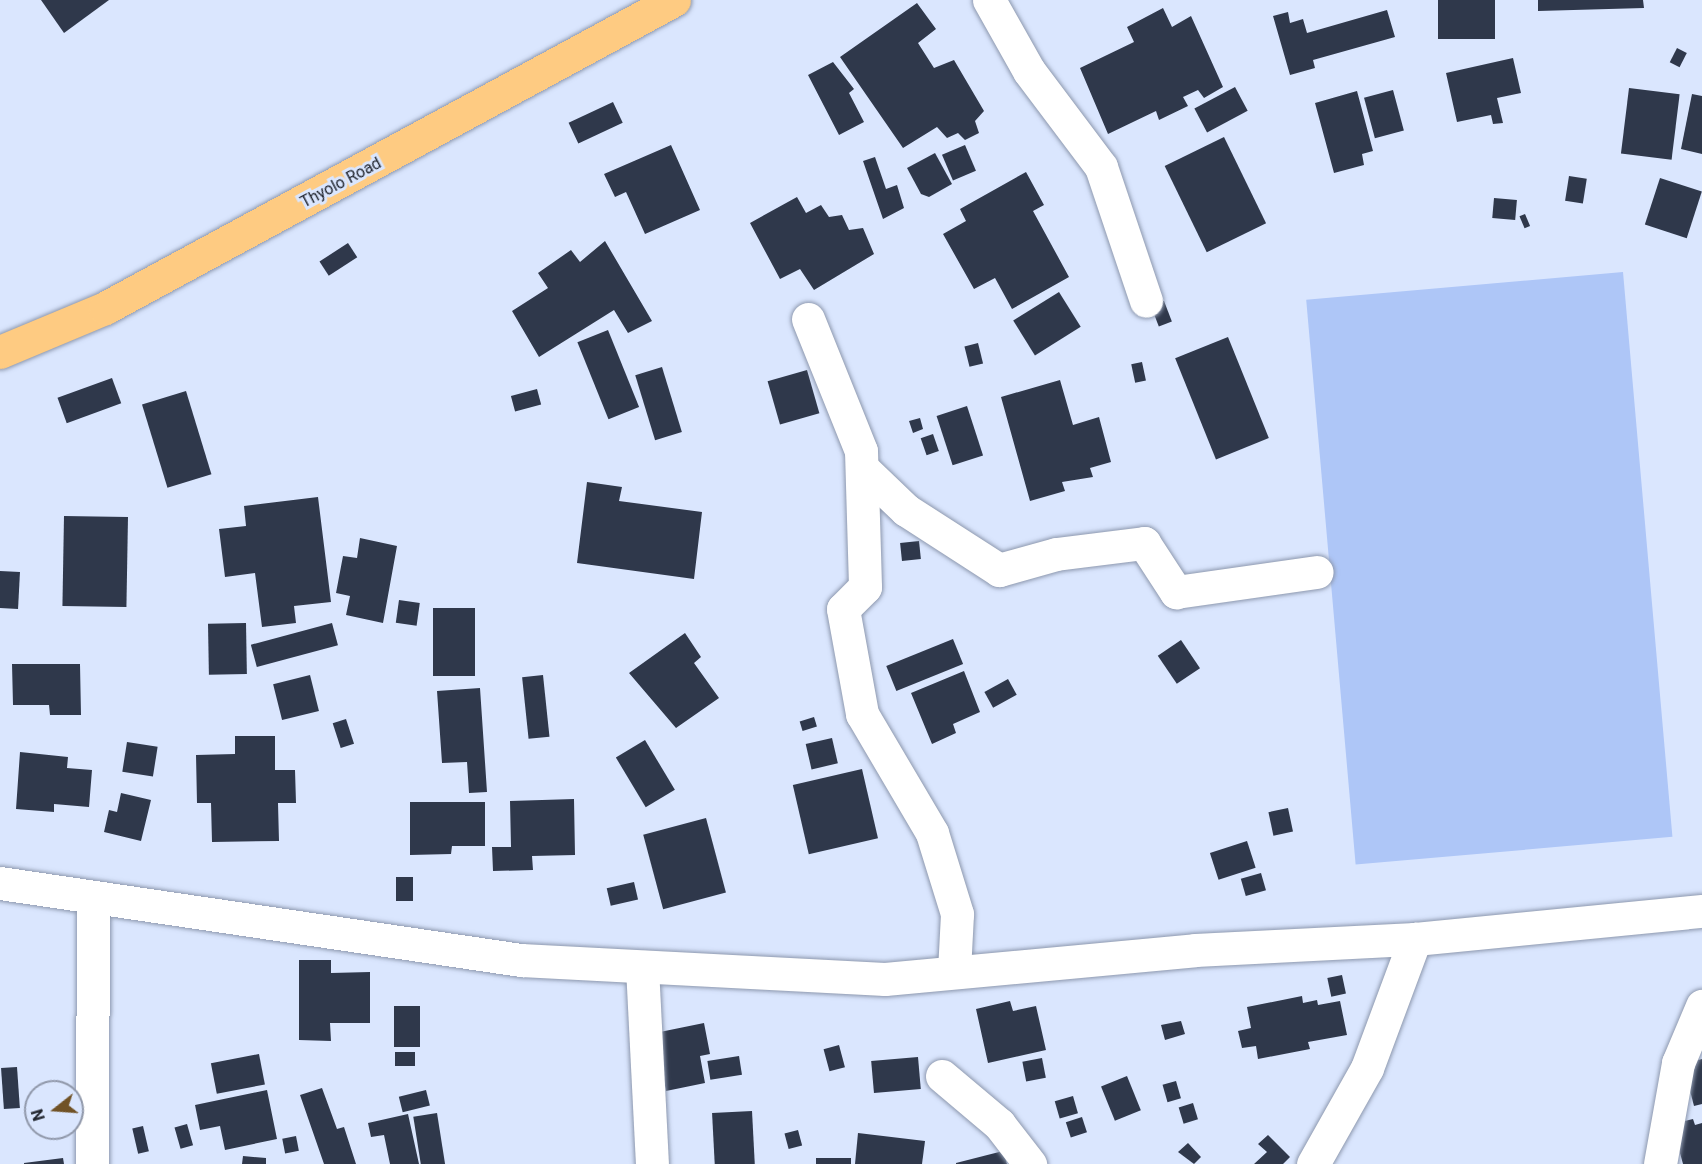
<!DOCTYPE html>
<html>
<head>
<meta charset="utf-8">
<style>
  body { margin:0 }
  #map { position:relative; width:1702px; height:1164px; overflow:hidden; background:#dae6fe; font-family:Roboto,sans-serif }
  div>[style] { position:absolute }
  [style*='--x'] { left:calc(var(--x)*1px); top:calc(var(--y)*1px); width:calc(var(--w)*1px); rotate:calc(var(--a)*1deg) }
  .green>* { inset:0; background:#aec6f7; transform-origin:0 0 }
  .building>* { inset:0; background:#2f384b; transform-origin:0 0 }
  .roads { filter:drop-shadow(0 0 2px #8d98ae) drop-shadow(0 0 2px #8d98ae) }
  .street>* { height:33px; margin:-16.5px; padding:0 16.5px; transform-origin:16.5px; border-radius:16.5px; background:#fff }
  .highway>* { height:33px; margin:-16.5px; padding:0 16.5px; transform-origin:16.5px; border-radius:16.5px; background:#fecb82 }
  span { translate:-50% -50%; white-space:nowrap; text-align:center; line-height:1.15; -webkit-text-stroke:6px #dae6fe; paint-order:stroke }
  .street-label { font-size:16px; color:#20242d }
  .north { position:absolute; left:24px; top:1080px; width:60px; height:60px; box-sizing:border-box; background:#dae6fe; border:2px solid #9098aa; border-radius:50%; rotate:253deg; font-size:16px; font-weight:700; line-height:24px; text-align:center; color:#20242d }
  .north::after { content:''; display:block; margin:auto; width:21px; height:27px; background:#705226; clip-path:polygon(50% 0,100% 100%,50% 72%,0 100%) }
</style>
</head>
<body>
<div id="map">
  <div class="green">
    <div style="left:1623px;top:272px;width:567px;height:318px;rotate:85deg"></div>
  </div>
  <div class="building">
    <div style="clip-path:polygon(41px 0,109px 0,64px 33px)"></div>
    <div style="left:1438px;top:0;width:57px;height:39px"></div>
    <div style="clip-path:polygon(1538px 0,1643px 0,1644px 8px,1538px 11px)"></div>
    <div style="clip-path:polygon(917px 3px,936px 29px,918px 43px,934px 68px,954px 60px,984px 111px,975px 121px,979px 133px,965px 140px,958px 133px,947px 138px,937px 127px,903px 148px,840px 57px)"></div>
    <div style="clip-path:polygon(1163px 8px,1172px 27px,1191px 16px,1223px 87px,1204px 98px,1198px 90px,1183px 97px,1188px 106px,1159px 120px,1156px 111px,1108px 134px,1080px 68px,1134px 42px,1127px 27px)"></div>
    <div style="clip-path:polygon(1387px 10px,1395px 37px,1313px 60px,1315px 68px,1290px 75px,1273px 16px,1288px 12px,1290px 23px,1303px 19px,1307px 33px)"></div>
    <div style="left:1677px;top:48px;width:11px;height:16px;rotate:27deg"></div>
    <div style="clip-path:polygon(1513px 58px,1521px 93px,1497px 98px,1503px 123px,1493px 124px,1491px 115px,1457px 122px,1446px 73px)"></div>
    <div style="clip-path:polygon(833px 62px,854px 89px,849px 93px,864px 122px,839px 135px,808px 75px)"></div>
    <div style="left:1235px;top:87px;width:27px;height:46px;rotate:62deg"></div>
    <div style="left:1629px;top:88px;width:51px;height:66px;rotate:7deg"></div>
    <div style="left:1393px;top:90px;width:42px;height:30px;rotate:75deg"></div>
    <div style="clip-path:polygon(1357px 91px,1373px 151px,1362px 154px,1364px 165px,1334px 173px,1315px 103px)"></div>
    <div style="clip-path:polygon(1692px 94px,1702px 96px,1702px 154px,1681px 149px)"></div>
    <div style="left:613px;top:102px;width:23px;height:49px;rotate:65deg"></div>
    <div style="left:1224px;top:137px;width:96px;height:66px;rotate:64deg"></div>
    <div style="clip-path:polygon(671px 145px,700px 210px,645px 234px,626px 192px,615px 197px,604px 174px)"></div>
    <div style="left:965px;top:145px;width:28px;height:25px;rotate:67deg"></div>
    <div style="clip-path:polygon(935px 153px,952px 184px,929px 197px,921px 194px,907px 168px)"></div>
    <div style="clip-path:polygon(875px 157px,886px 189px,897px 185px,904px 208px,883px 219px,863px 161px)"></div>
    <div style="clip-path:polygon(1026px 172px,1044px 205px,1033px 211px,1069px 277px,1012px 309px,995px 278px,974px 289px,943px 234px,966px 221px,960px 209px)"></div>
    <div style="left:1569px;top:176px;width:18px;height:25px;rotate:9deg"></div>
    <div style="left:1660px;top:178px;width:44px;height:49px;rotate:18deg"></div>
    <div style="clip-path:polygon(797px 197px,806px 213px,821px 205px,829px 217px,842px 215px,849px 230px,863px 228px,874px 254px,814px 290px,800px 269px,780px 279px,750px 223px)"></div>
    <div style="left:1494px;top:198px;width:23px;height:20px;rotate:5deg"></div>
    <div style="left:1525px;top:214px;width:13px;height:6px;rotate:67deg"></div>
    <div style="clip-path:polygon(605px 241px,652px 321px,628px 333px,614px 310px,539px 357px,512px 311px,548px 288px,538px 273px,571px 250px,580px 262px)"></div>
    <div style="left:348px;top:243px;width:17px;height:34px;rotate:57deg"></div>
    <div style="left:1059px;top:292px;width:41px;height:54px;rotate:58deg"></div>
    <div style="left:1164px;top:301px;width:22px;height:14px;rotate:69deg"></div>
    <div style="left:608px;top:330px;width:83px;height:33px;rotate:68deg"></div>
    <div style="left:1228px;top:337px;width:109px;height:57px;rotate:68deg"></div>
    <div style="left:978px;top:343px;width:21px;height:14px;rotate:76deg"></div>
    <div style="left:1142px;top:362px;width:19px;height:11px;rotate:78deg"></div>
    <div style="left:662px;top:367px;width:68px;height:28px;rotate:73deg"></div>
    <div style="left:807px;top:370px;width:45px;height:41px;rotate:74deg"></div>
    <div style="left:112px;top:378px;width:27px;height:58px;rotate:70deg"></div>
    <div style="clip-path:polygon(1060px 380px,1073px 425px,1099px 417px,1111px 462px,1090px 468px,1093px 477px,1062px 482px,1065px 491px,1030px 501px,1001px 397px)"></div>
    <div style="left:537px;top:389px;width:16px;height:27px;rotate:75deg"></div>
    <div style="left:186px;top:391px;width:87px;height:46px;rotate:73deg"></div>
    <div style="left:967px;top:406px;width:52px;height:32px;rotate:72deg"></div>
    <div style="clip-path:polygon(920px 418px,923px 429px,913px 433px,909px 421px)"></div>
    <div style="left:933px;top:434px;width:18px;height:13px;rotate:71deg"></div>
    <div style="clip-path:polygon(587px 482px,622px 487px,619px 501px,702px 512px,694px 579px,577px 563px)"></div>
    <div style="clip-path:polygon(318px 497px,331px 602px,294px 606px,296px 623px,262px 627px,255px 573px,225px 577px,219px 529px,246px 526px,244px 506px)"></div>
    <div style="left:64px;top:516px;width:64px;height:90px;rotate:1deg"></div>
    <div style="clip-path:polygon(360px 538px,397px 546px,383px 623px,346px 615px,350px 596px,336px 593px,343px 556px,357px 558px)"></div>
    <div style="left:919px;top:541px;width:18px;height:19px;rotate:84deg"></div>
    <div style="left:0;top:571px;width:20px;height:37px;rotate:3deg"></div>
    <div style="left:399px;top:600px;width:21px;height:23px;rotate:8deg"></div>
    <div style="left:433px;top:608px;width:42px;height:68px"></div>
    <div style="left:246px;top:623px;width:51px;height:38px;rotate:89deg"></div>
    <div style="left:332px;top:623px;width:23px;height:84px;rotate:75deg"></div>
    <div style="clip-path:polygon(685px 633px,701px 657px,694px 663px,719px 698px,676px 728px,629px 673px)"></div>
    <div style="left:953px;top:639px;width:27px;height:72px;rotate:68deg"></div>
    <div style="left:1181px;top:640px;width:34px;height:28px;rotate:56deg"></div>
    <div style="clip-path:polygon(12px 664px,80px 664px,81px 715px,50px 715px,49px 705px,13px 705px)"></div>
    <div style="clip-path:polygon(964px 671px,980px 712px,953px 724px,956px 733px,932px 744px,911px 693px)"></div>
    <div style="left:310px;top:675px;width:37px;height:38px;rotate:76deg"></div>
    <div style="left:543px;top:675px;width:62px;height:21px;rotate:84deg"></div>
    <div style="left:1008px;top:679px;width:18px;height:27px;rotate:61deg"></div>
    <div style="clip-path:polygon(480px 688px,487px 792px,469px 793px,467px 762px,442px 763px,437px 691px)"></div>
    <div style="left:814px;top:717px;width:10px;height:15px;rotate:73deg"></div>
    <div style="left:346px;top:719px;width:26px;height:14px;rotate:72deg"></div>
    <div style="clip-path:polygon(235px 736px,275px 736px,275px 770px,295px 770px,296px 803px,278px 803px,279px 841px,212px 842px,211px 803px,197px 803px,196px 755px,235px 754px)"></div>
    <div style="left:832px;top:738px;width:26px;height:27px;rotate:77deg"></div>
    <div style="left:645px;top:740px;width:58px;height:34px;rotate:59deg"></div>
    <div style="left:127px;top:742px;width:31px;height:30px;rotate:9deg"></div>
    <div style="clip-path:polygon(20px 752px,68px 757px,67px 768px,92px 770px,89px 807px,54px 804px,54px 812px,16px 809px)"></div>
    <div style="left:862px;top:769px;width:71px;height:71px;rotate:77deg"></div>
    <div style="clip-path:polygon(121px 793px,151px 800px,141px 841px,104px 832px,109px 810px,117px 812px)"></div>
    <div style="clip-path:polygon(574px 799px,575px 855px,532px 856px,533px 870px,493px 871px,492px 847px,511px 847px,510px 801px)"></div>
    <div style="clip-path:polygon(410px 802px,485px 802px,485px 846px,452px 846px,451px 854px,410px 855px)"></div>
    <div style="left:1288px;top:808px;width:24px;height:20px;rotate:78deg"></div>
    <div style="left:706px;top:818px;width:77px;height:65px;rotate:75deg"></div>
    <div style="left:1247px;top:841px;width:28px;height:39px;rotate:72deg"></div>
    <div style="left:1261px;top:873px;width:18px;height:21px;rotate:74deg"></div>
    <div style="left:396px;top:877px;width:17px;height:24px"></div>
    <div style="left:634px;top:882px;width:18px;height:28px;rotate:77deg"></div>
    <div style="clip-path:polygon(299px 960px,331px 960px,331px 973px,370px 972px,370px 1023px,330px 1023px,331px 1041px,299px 1040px)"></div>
    <div style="left:1342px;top:975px;width:19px;height:15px;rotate:78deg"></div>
    <div style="clip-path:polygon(1302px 996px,1303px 1003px,1317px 1000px,1318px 1005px,1340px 1001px,1347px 1035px,1308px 1042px,1310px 1049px,1258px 1059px,1256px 1046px,1242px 1048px,1238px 1031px,1251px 1028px,1247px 1007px)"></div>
    <div style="clip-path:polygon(1010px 1001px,1013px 1011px,1036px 1006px,1046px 1050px,988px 1063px,976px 1009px)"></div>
    <div style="left:394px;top:1006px;width:26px;height:41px"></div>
    <div style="clip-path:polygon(1181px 1021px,1185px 1034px,1165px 1040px,1161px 1025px)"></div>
    <div style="clip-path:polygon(704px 1023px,710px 1054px,700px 1056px,705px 1083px,666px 1091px,655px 1033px)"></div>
    <div style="left:839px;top:1045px;width:23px;height:16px;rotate:75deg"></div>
    <div style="left:395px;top:1052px;width:20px;height:14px"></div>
    <div style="left:259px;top:1054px;width:31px;height:49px;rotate:79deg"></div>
    <div style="left:739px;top:1056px;width:19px;height:32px;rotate:81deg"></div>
    <div style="left:918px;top:1057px;width:32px;height:47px;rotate:85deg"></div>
    <div style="left:1042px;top:1058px;width:20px;height:20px;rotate:79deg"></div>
    <div style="clip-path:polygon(1702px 1059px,1702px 1104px,1694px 1106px,1683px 1064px)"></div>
    <div style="left:17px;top:1067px;width:41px;height:16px;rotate:86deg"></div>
    <div style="left:1127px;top:1076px;width:37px;height:28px;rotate:68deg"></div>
    <div style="left:1176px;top:1081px;width:18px;height:14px;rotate:74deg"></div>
    <div style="clip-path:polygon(322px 1088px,337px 1129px,344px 1127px,356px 1164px,324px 1164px,300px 1095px)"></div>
    <div style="clip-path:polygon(267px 1090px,277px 1139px,225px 1150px,220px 1126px,200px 1130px,195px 1105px)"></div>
    <div style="left:426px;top:1090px;width:16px;height:28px;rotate:76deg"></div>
    <div style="left:1073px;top:1096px;width:18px;height:19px;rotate:74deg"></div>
    <div style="left:1193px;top:1103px;width:17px;height:15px;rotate:73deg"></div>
    <div style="left:752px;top:1111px;width:53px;height:40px;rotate:87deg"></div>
    <div style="left:437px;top:1113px;width:52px;height:24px;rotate:81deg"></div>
    <div style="clip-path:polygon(408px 1114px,419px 1164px,390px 1164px,384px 1135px,371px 1137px,368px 1123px)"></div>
    <div style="left:1082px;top:1117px;width:16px;height:17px;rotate:72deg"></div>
    <div style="clip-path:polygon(1693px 1119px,1695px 1125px,1702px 1123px,1702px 1164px,1683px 1164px,1672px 1124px)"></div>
    <div style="left:187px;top:1124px;width:22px;height:13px;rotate:74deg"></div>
    <div style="left:143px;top:1126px;width:26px;height:11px;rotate:77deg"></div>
    <div style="left:798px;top:1130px;width:16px;height:14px;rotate:75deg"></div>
    <div style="clip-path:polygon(858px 1133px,925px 1141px,922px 1164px,855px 1164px)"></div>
    <div style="clip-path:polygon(1268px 1135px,1290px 1157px,1283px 1164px,1254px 1164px,1267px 1152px,1258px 1144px)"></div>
    <div style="left:296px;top:1136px;width:15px;height:14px;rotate:79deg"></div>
    <div style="clip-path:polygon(1188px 1143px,1201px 1157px,1194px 1164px,1178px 1152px)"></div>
    <div style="clip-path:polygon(1003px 1151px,1007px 1164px,956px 1164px,956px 1163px)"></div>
    <div style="clip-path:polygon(243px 1156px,266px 1158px,266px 1164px,242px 1164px)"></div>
    <div style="clip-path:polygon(63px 1158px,64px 1164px,24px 1164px,24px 1163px)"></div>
    <div style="left:816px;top:1158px;width:35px;height:6px"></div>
  </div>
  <div class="roads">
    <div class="street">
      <div style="--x:989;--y:0;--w:81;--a:60.6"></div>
      <div style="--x:1029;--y:71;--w:120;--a:53.1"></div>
      <div style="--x:1101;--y:167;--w:141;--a:71.4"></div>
      <div style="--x:808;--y:319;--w:142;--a:68.1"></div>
      <div style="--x:861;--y:451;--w:136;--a:88.3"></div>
      <div style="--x:865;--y:587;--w:31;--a:135"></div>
      <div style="--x:843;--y:609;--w:107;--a:79.7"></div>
      <div style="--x:862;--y:714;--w:138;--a:59.5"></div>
      <div style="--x:932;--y:833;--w:85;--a:72.8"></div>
      <div style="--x:957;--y:914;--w:58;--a:93"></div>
      <div style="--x:862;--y:468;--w:61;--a:43.7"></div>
      <div style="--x:906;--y:510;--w:111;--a:32.8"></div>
      <div style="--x:999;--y:570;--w:59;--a:-15.7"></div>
      <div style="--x:1056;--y:554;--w:89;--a:-7.1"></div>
      <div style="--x:1144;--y:543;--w:59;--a:56.9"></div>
      <div style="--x:1176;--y:592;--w:142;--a:-8.1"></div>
      <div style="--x:0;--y:883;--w:527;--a:8.41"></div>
      <div style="--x:521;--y:960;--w:364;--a:3"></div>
      <div style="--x:885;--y:979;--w:311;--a:-5.3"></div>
      <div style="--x:1195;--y:950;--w:220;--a:-2.9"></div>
      <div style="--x:1415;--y:939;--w:288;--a:-5.6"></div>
      <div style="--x:642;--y:967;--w:197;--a:87.1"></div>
      <div style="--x:942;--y:1076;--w:75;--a:40.1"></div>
      <div style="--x:999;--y:1124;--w:51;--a:52.2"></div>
      <div style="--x:92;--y:1164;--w:267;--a:-89.8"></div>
      <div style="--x:1313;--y:1164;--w:110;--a:-60.6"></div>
      <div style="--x:1367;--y:1068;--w:138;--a:-69.6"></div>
      <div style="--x:1660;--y:1164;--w:103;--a:-79.9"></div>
      <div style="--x:1678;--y:1063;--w:62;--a:-67.2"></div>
    </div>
    <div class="highway">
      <div style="--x:0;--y:352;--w:114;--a:-22.7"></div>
      <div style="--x:105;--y:308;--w:647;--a:-28.43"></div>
    </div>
  </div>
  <div class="street-label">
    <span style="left:341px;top:183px;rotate:-28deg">Thyolo Road</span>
  </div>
  <div class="north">N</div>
</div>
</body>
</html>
